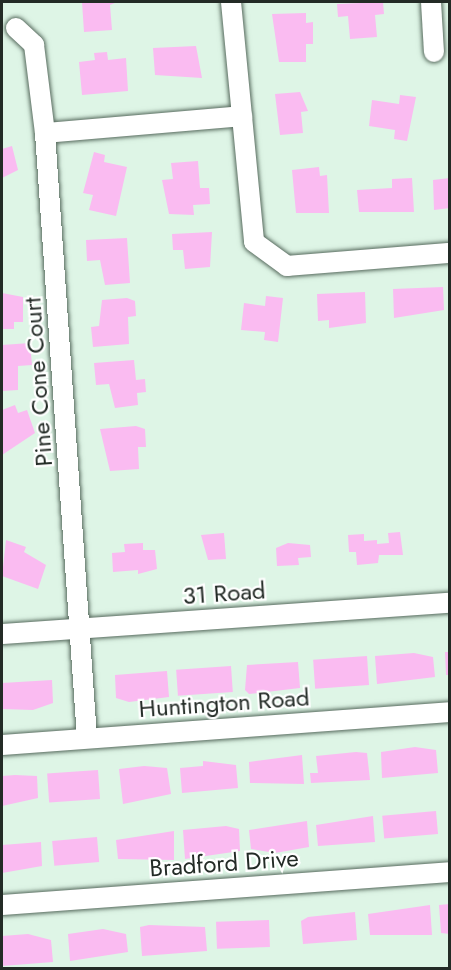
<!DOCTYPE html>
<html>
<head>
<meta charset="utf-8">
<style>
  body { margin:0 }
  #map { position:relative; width:451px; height:970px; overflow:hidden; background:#def5e6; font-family:Jost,sans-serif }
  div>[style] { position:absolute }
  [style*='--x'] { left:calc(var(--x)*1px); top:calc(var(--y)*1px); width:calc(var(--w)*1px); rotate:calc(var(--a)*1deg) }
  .building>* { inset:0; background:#fabbf1; transform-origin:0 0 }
  .roads { filter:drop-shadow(0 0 2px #576b5e) drop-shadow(0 0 2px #576b5e) }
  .minor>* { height:20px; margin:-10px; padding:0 10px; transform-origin:10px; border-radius:10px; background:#fff }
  span { translate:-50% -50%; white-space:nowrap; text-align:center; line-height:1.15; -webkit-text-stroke:4.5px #fff; paint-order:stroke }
  .street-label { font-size:24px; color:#232b26 }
  .frame { position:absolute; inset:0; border:3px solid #232b26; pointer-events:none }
</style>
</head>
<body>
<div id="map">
  <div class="building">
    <div style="clip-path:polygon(82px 2px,117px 2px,110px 5px,112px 30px,84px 32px)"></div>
    <div style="clip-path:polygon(383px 2px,384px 14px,375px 15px,377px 37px,350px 39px,348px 16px,338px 17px,337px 4px)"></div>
    <div style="clip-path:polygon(306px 13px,306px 23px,313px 22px,313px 44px,306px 44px,306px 62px,279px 62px,272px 14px)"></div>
    <div style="clip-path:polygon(196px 46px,202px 78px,155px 75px,153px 48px)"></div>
    <div style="clip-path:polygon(107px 52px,108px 60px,126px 58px,128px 91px,82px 95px,79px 62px,95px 60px,94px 53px)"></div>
    <div style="clip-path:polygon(300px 92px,308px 111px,301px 112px,303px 133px,280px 135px,275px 94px)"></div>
    <div style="clip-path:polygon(400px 95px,416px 97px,407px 141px,394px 139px,395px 130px,369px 126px,372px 100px,399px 104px)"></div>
    <div style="clip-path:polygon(12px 146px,18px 170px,2px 178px,2px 149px)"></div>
    <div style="clip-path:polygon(94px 152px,105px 155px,104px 162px,127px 167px,116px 216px,89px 210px,93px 195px,83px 193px)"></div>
    <div style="clip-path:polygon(198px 161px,200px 188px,209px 188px,210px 204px,193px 205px,194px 215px,169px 214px,162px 180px,173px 179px,171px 163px)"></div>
    <div style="clip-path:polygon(319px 167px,320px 176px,327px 175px,329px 213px,296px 213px,292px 170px)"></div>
    <div style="clip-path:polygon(412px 178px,414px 212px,359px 212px,357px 190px,392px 188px,392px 179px)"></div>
    <div style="clip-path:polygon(450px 178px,450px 208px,434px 210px,433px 180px)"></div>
    <div style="clip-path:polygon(212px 232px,210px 267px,185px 269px,183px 250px,173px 250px,172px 234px)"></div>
    <div style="clip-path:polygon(127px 238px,130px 283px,105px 285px,100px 260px,87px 261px,86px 240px)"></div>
    <div style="clip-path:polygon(443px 287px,444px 310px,394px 318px,393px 289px)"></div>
    <div style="clip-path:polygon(365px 292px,366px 323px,329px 328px,329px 320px,318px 321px,317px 294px)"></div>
    <div style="clip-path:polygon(2px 293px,23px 297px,23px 322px,14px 322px,14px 329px,2px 329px)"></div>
    <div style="clip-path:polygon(266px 296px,283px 298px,278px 342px,264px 340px,265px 332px,241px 330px,244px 303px,265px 306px)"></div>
    <div style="clip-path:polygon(127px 298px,135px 301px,136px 316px,128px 317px,129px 344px,93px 347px,91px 327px,99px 326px,102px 300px)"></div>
    <div style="clip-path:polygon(30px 343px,32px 365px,18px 366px,18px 390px,2px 391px,2px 345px)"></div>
    <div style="clip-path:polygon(134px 360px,136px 380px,145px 379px,146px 392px,137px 393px,138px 405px,115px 408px,109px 384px,96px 385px,94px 363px)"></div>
    <div style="clip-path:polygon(15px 405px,18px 413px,27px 410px,35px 433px,2px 455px,2px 410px)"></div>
    <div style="clip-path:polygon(136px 426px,145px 429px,146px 447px,138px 447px,139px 469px,110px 471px,100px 429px)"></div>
    <div style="clip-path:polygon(400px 532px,403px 555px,379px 555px,378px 563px,357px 565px,356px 552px,349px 552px,348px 535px,364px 534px,364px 541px,377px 540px,377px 544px,389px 543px,388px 533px)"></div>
    <div style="clip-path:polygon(224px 533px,226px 559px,208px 560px,201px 535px)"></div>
    <div style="clip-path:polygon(6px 540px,26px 547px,24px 552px,46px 565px,38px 589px,2px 576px)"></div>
    <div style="clip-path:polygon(143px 543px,143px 550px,155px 550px,157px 569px,138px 574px,138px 570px,113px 572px,112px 553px,125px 552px,124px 544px)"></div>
    <div style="clip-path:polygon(288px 543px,310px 545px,311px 557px,298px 558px,299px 565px,277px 566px,276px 548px)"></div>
    <div style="clip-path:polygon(445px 652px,450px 652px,450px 675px,446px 675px)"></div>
    <div style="clip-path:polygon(414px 653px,433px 657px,435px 677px,377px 684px,375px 656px)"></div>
    <div style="left:367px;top:656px;width:29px;height:54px;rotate:86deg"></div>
    <div style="clip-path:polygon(298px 662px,300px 688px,249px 694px,245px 690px,247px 665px)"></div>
    <div style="left:231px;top:666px;width:26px;height:55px;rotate:86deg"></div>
    <div style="clip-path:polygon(167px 671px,169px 697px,129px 702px,116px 698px,115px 675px)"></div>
    <div style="clip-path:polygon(52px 680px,53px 703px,33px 710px,2px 709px,2px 683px)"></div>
    <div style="clip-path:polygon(415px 747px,436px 750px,438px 773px,382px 778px,381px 752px)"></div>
    <div style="clip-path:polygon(356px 752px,367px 753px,370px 780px,311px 783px,310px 773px,318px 773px,316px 756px)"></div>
    <div style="clip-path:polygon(302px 755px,304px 784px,250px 783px,249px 762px)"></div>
    <div style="clip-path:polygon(203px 761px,236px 765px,238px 788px,182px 793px,180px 768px,203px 766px)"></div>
    <div style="clip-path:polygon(144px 766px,167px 768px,171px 794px,123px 804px,119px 769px)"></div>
    <div style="left:98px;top:770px;width:29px;height:51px;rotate:86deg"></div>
    <div style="clip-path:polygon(15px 775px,37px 776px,38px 798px,2px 806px,2px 776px)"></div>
    <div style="left:436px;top:811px;width:23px;height:54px;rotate:85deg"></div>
    <div style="clip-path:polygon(373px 816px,375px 842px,318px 846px,316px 825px)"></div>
    <div style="clip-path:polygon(307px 821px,309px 847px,275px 853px,251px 849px,249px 830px)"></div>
    <div style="clip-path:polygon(226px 826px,239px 829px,240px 851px,185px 859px,183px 830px)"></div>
    <div style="clip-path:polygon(174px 831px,174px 860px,118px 859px,116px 840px)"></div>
    <div style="left:97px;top:837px;width:25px;height:45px;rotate:85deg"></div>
    <div style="clip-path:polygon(41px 842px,42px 866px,2px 873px,2px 845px)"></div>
    <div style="clip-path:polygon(450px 904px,450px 934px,441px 933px,439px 905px)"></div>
    <div style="clip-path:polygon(430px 905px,432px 935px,370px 935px,368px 914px)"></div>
    <div style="clip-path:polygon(355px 912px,357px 940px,303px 944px,301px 921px,308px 917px)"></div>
    <div style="left:269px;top:920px;width:27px;height:53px;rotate:88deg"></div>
    <div style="clip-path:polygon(149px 925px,205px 927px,207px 951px,142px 956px,140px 927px)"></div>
    <div style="clip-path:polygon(103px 929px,126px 934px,128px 952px,70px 961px,68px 934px)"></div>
    <div style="clip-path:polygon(28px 934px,51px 940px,53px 962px,2px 966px,2px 936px)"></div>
  </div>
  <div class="roads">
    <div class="minor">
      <div style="--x:231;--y:2;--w:241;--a:84.5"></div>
      <div style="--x:254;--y:242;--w:41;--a:36"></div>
      <div style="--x:287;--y:266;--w:164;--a:-4.6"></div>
      <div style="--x:431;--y:2;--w:50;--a:86.6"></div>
      <div style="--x:16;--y:28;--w:25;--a:43"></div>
      <div style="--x:34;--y:45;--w:89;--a:82.9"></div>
      <div style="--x:2;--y:634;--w:449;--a:-4"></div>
      <div style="--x:87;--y:738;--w:606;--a:-93.97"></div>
      <div style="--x:45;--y:133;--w:198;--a:-4.9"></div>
      <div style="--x:2;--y:745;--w:449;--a:-4.2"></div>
      <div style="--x:2;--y:905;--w:449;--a:-4.2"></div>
    </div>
  </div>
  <div class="street-label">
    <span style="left:38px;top:382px;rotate:-94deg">Pine Cone Court</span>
    <span style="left:224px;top:593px;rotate:-4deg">31 Road</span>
    <span style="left:224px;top:703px;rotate:-4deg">Huntington Road</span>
    <span style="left:224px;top:863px;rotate:-4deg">Bradford Drive</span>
  </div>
  <div class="frame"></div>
</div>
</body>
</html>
